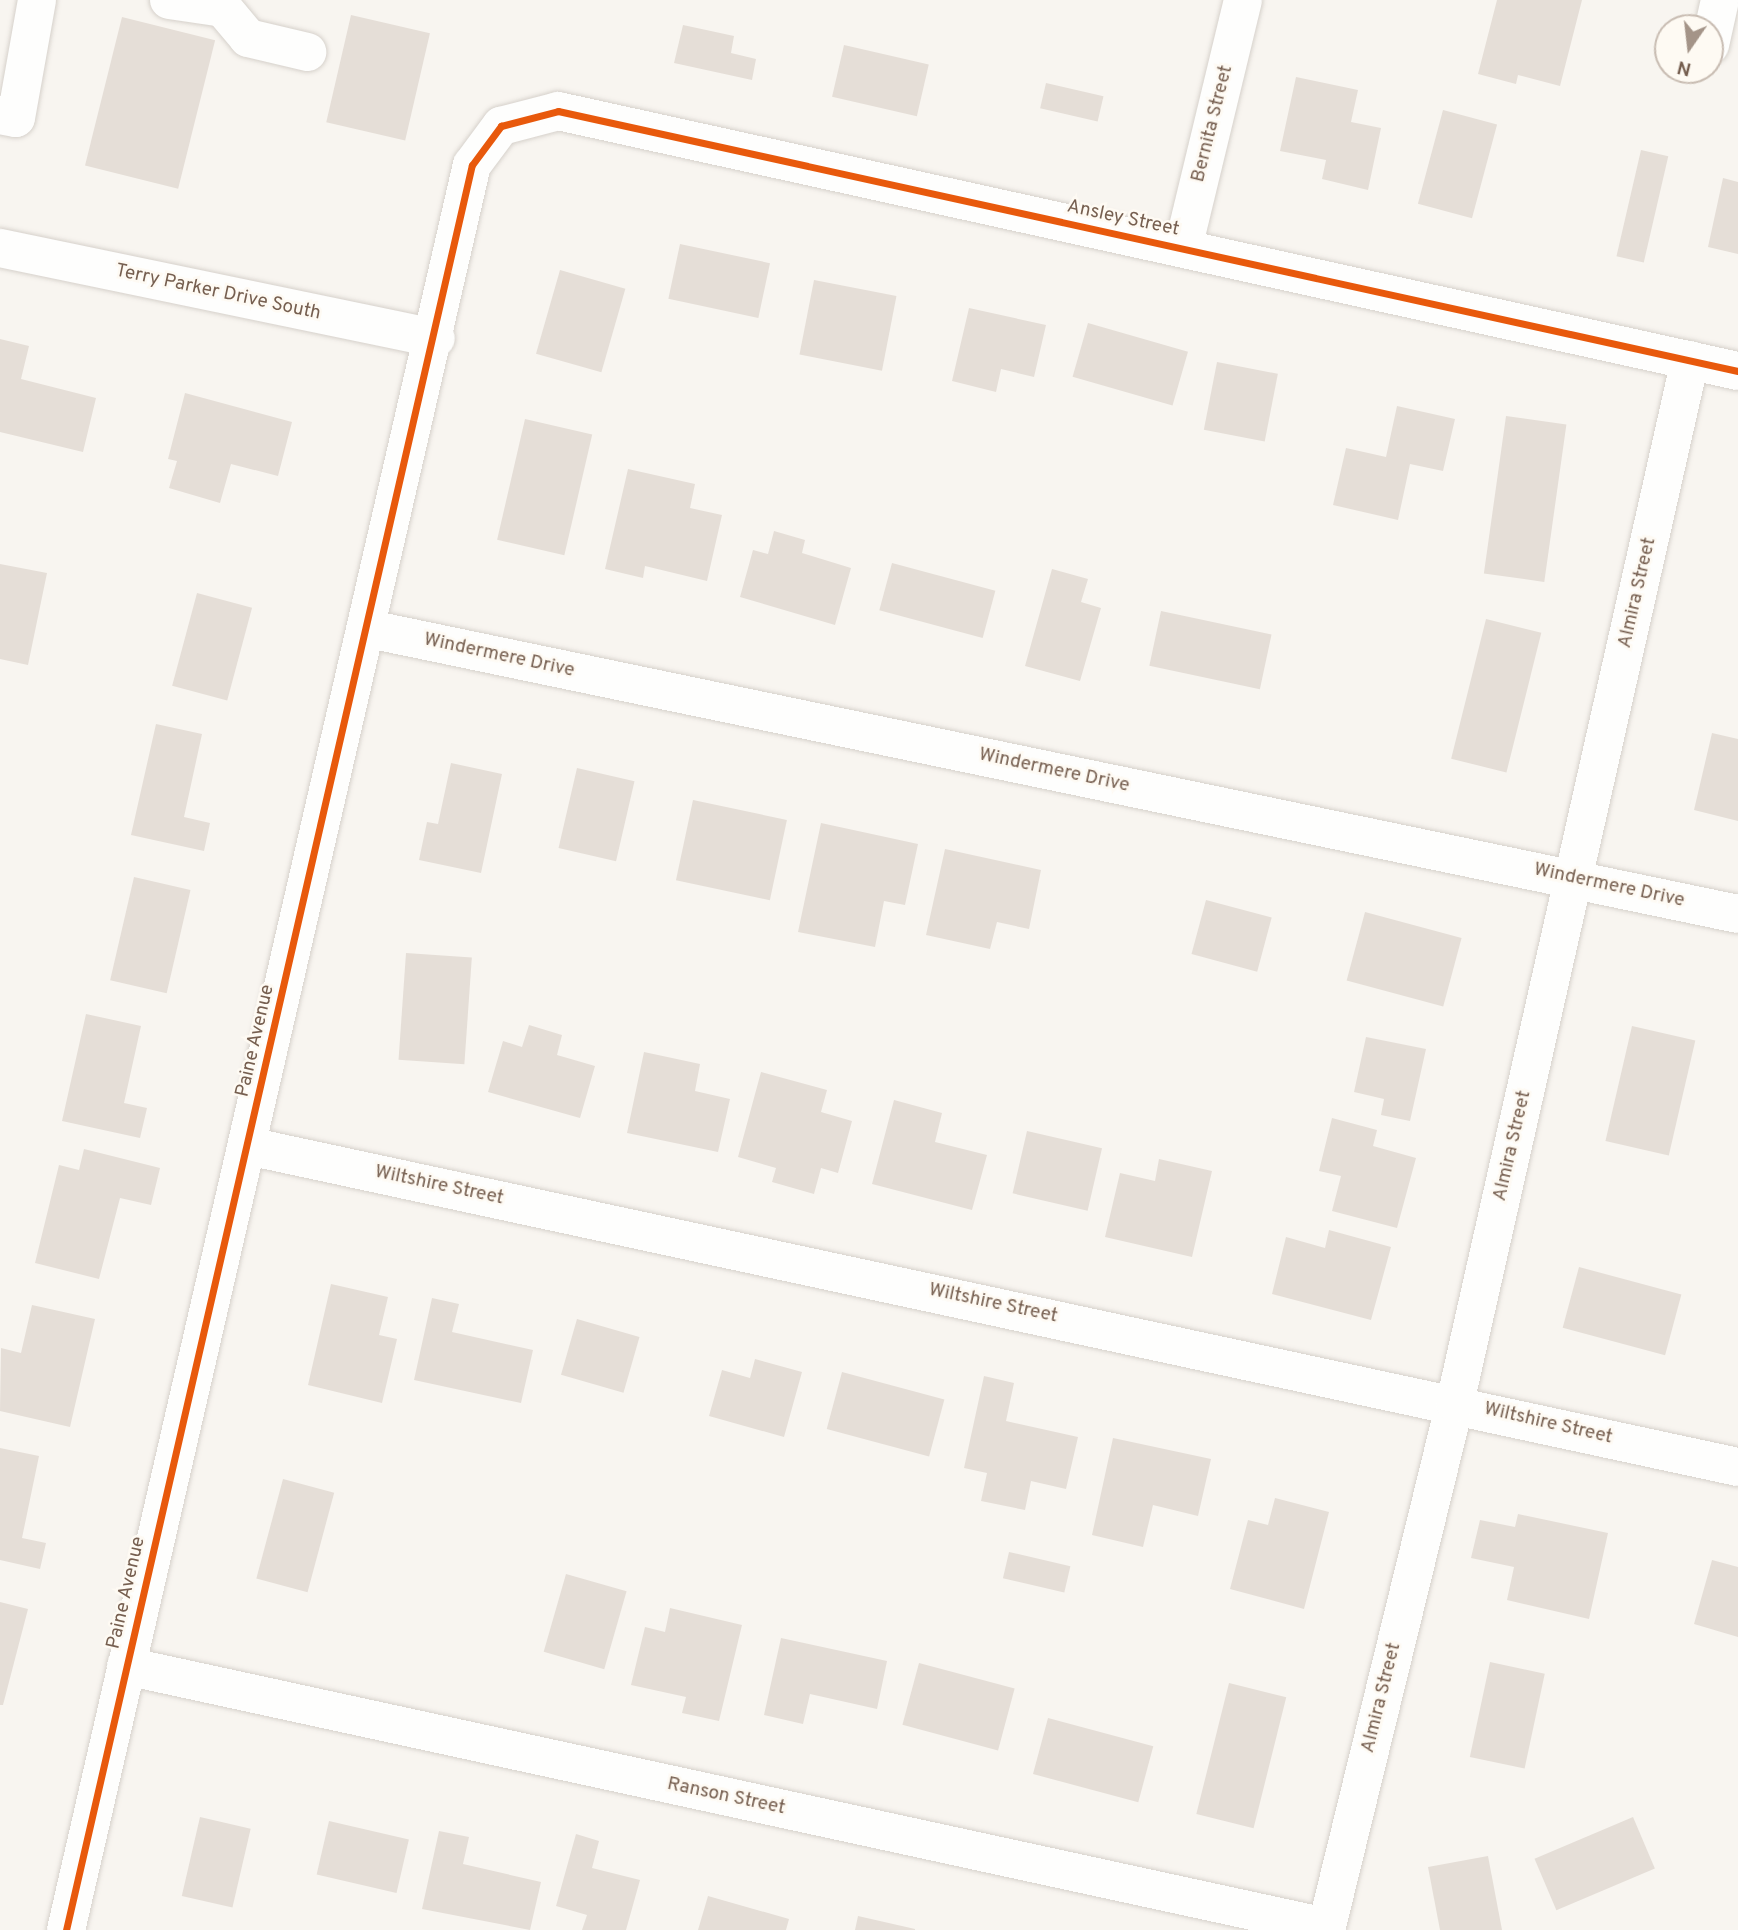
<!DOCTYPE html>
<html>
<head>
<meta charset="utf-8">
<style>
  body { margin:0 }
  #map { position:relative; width:1738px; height:1930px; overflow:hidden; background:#f8f5f0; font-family:Overpass,sans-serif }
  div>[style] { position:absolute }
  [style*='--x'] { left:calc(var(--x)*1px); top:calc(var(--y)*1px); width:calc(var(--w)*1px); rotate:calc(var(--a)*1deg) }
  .building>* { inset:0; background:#e5ded7; transform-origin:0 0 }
  .roads { filter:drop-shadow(0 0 2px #d6d1cb) drop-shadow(0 0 2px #d6d1cb) }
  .minor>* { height:38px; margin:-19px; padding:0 19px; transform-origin:19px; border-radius:19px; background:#fefefd }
  .cycleway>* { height:7px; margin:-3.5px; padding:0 3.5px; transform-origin:3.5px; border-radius:3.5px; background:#e8590c }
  span { translate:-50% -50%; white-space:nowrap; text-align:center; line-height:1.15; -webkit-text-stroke:5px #fefaf3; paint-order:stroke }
  .street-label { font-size:19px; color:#765f50 }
  .north { position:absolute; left:1654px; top:14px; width:70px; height:70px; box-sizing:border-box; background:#fefaf3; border:2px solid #c8bcb2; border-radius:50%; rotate:194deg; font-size:19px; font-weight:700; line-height:28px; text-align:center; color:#765f50 }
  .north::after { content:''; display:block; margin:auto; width:24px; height:32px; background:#a49488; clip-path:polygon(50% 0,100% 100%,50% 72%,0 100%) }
</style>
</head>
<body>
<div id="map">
  <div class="building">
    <div style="clip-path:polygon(1497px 0,1582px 0,1560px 86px,1518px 75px,1516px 84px,1478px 74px)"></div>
    <div style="left:351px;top:15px;width:81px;height:110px;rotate:13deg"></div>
    <div style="left:122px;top:17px;width:96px;height:153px;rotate:14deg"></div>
    <div style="clip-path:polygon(683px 25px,734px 36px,731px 53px,756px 59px,752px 80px,674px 63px)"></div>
    <div style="left:844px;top:45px;width:87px;height:53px;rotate:13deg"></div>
    <div style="clip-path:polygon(1296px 77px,1358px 90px,1351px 122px,1381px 128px,1368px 190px,1322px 179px,1326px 160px,1280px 151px)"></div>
    <div style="left:1046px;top:83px;width:59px;height:26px;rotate:13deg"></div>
    <div style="left:1443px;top:110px;width:56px;height:97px;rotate:15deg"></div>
    <div style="left:1641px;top:150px;width:28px;height:109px;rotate:13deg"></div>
    <div style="clip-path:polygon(1723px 178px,1738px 182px,1738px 254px,1708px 247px)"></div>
    <div style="left:680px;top:244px;width:92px;height:56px;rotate:12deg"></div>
    <div style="left:560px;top:270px;width:68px;height:87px;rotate:16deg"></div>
    <div style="left:814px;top:280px;width:84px;height:76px;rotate:11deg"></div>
    <div style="clip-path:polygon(969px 308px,1046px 325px,1034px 377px,1001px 369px,996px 392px,952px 381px)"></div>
    <div style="left:1088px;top:323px;width:104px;height:56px;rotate:16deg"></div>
    <div style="clip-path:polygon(0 339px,29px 346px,21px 379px,96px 398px,83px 452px,0 432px)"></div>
    <div style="left:1217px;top:362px;width:62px;height:69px;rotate:11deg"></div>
    <div style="clip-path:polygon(185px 393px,292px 422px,278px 476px,231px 464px,220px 503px,169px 488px,177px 461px,168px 459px)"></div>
    <div style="clip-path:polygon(1397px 406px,1455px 419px,1443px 471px,1410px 464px,1398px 520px,1333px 505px,1346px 448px,1386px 457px)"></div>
    <div style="left:1506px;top:416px;width:61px;height:159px;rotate:8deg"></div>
    <div style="left:525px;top:419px;width:69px;height:124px;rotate:13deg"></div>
    <div style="clip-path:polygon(628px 469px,695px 484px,690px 508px,722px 515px,707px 581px,645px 566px,643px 578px,605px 569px)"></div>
    <div style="clip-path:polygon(774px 531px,805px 540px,802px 553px,851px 568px,835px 625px,740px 597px,753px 550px,768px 554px)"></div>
    <div style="left:892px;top:563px;width:107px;height:49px;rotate:15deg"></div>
    <div style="clip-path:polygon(0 564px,47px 573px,28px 665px,0 659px)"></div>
    <div style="clip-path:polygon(1052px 569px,1088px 579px,1081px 602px,1101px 608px,1080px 681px,1025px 666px)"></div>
    <div style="left:197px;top:593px;width:57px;height:96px;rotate:15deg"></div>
    <div style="left:1161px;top:611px;width:113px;height:56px;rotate:12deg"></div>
    <div style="left:1486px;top:619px;width:57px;height:144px;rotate:14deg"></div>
    <div style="clip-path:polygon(156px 724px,202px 734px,184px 817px,210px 823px,204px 851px,131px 835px)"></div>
    <div style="clip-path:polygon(1712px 733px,1738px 739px,1738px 821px,1694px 810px)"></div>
    <div style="clip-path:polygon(451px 763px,502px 774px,481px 873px,419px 860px,427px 822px,438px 824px)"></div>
    <div style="left:577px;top:768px;width:59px;height:82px;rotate:13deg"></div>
    <div style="left:693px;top:800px;width:96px;height:82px;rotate:12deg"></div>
    <div style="clip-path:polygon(821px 823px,918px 844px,905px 905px,884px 901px,875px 947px,798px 932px)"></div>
    <div style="clip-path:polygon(945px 849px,1041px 870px,1029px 929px,997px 922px,990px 949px,926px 935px)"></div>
    <div style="left:134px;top:877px;width:58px;height:106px;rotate:13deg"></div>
    <div style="left:1206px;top:900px;width:68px;height:56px;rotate:15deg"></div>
    <div style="left:1365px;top:912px;width:100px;height:71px;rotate:15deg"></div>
    <div style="left:406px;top:953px;width:66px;height:107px;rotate:4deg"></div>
    <div style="clip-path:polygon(86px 1014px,141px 1026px,124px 1103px,147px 1108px,140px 1138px,62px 1121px)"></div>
    <div style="clip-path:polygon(529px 1025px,562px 1035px,557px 1055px,595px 1066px,580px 1118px,488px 1092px,503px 1041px,522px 1047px)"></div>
    <div style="left:1632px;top:1026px;width:65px;height:118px;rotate:13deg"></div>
    <div style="clip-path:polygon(1366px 1037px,1426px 1049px,1410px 1121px,1381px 1115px,1384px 1099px,1354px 1092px)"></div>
    <div style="clip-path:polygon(644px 1052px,700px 1064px,695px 1091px,730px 1099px,718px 1152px,627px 1133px)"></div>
    <div style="clip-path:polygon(761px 1072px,827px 1090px,821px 1112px,852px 1121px,838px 1173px,821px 1168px,814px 1194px,772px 1182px,776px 1168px,738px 1157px)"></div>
    <div style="clip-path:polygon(894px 1100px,942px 1113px,935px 1142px,987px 1155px,972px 1210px,872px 1184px)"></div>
    <div style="clip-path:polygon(1332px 1118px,1377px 1130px,1373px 1146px,1416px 1158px,1397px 1228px,1332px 1211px,1341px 1176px,1319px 1171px)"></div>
    <div style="left:1027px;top:1131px;width:77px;height:64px;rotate:13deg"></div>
    <div style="clip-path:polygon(84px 1149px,160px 1168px,151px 1205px,120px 1198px,99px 1279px,35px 1263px,59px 1165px,79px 1170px)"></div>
    <div style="clip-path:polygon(1159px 1159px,1212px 1171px,1192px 1257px,1105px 1237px,1120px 1173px,1155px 1181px)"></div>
    <div style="clip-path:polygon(1329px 1230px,1391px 1247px,1371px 1320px,1272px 1294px,1286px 1237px,1325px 1248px)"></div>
    <div style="left:1579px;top:1267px;width:106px;height:63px;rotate:15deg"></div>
    <div style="clip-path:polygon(331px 1284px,388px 1297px,379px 1335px,397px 1339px,382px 1403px,308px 1385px)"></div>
    <div style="clip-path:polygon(432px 1298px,459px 1304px,452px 1332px,533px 1350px,521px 1403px,414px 1380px)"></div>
    <div style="clip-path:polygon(32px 1305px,95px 1319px,70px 1427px,0 1411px,1px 1348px,21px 1353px)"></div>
    <div style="left:577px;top:1319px;width:65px;height:58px;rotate:16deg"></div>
    <div style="clip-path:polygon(755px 1359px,802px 1372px,784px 1437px,709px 1416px,722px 1370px,750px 1378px)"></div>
    <div style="left:842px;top:1372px;width:106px;height:59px;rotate:15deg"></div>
    <div style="clip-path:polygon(984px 1376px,1014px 1383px,1006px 1421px,1078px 1437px,1066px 1489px,1031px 1481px,1025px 1510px,981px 1501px,987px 1473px,964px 1468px)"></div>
    <div style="clip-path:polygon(1113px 1438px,1211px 1459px,1198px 1516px,1153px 1505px,1143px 1547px,1092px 1535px)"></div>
    <div style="clip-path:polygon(0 1448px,39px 1456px,22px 1538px,46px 1543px,40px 1569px,0 1560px)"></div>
    <div style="left:283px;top:1479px;width:53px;height:103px;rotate:15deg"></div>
    <div style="clip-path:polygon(1275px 1498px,1329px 1512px,1304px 1609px,1230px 1589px,1248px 1520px,1268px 1525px)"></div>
    <div style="clip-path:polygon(1518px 1514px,1608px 1533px,1589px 1619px,1507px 1600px,1514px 1567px,1471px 1558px,1480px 1520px,1515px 1527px)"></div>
    <div style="left:1009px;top:1552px;width:63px;height:27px;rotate:13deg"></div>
    <div style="clip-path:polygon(1712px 1560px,1738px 1567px,1738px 1637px,1694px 1624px)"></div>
    <div style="left:566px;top:1574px;width:63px;height:81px;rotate:16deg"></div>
    <div style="clip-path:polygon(0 1602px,28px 1609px,3px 1705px,0 1705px)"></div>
    <div style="clip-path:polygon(670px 1608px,742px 1625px,719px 1721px,682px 1713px,686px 1697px,631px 1685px,645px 1627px,665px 1632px)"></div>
    <div style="clip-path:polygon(781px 1638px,887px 1661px,877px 1709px,810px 1694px,803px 1724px,764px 1715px)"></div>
    <div style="left:1490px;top:1662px;width:56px;height:97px;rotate:12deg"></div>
    <div style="left:919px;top:1663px;width:99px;height:64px;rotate:15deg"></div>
    <div style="left:1229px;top:1683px;width:59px;height:135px;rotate:14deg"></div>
    <div style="left:1048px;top:1718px;width:109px;height:58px;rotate:15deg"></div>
    <div style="left:200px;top:1817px;width:52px;height:81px;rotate:13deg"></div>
    <div style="left:1633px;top:1817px;width:56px;height:107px;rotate:67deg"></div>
    <div style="left:329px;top:1821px;width:82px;height:55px;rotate:13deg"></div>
    <div style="clip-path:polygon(439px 1831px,469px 1837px,463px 1864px,541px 1882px,530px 1930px,422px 1909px)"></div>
    <div style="clip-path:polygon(576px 1834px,599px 1841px,592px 1868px,640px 1880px,626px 1930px,582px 1930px,587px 1915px,556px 1906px)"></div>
    <div style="clip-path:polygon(1488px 1856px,1502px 1930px,1440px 1930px,1428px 1867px)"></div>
    <div style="clip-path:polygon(708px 1896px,789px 1919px,786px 1930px,698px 1930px)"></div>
    <div style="clip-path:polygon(858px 1916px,915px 1929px,915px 1930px,855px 1930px)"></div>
  </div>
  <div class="roads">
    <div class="minor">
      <div style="--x:169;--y:0;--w:55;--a:8.4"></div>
      <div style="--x:223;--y:8;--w:39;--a:50"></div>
      <div style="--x:248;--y:38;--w:61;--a:13.3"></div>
      <div style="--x:1710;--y:45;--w:46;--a:-77.5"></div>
      <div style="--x:0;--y:115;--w:16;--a:11"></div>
      <div style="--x:16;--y:118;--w:120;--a:-79.9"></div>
      <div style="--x:0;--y:248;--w:445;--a:11.7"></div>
      <div style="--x:1183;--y:248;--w:255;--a:-76.4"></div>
      <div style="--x:369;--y:629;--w:1398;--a:11.76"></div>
      <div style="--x:248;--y:1146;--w:1524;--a:12.16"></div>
      <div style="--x:126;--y:1666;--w:1228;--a:12.27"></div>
      <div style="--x:66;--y:1930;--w:1811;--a:-77.05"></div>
      <div style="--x:472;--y:165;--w:49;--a:-53.4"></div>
      <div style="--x:501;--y:126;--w:59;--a:-14.7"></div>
      <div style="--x:558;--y:111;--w:1208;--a:12.43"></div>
      <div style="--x:1326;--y:1930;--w:543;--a:-76.25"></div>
      <div style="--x:1455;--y:1403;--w:1069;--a:-77.3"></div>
    </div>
  </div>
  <div class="cycleway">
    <div style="--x:66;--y:1930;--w:1811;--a:-77.05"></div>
    <div style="--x:472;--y:165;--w:49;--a:-53.4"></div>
    <div style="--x:501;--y:126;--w:59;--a:-14.7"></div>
    <div style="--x:558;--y:111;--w:1208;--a:12.43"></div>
  </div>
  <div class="street-label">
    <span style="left:1213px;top:124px;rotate:-76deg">Bernita Street</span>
    <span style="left:1123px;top:219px;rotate:12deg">Ansley Street</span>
    <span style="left:218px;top:293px;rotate:12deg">Terry Parker Drive South</span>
    <span style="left:1638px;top:593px;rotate:-77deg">Almira Street</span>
    <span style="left:499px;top:656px;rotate:12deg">Windermere Drive</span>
    <span style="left:1054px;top:771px;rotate:12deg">Windermere Drive</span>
    <span style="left:1609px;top:886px;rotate:12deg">Windermere Drive</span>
    <span style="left:256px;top:1041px;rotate:-77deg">Paine Avenue</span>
    <span style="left:1513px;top:1146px;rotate:-77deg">Almira Street</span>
    <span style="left:439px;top:1186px;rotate:12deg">Wiltshire Street</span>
    <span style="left:993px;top:1304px;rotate:12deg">Wiltshire Street</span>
    <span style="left:1548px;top:1424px;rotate:13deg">Wiltshire Street</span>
    <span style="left:127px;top:1593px;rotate:-77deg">Paine Avenue</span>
    <span style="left:1382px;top:1698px;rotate:-76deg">Almira Street</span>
    <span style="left:726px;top:1797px;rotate:12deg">Ranson Street</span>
  </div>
  <div class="north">N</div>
</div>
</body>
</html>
